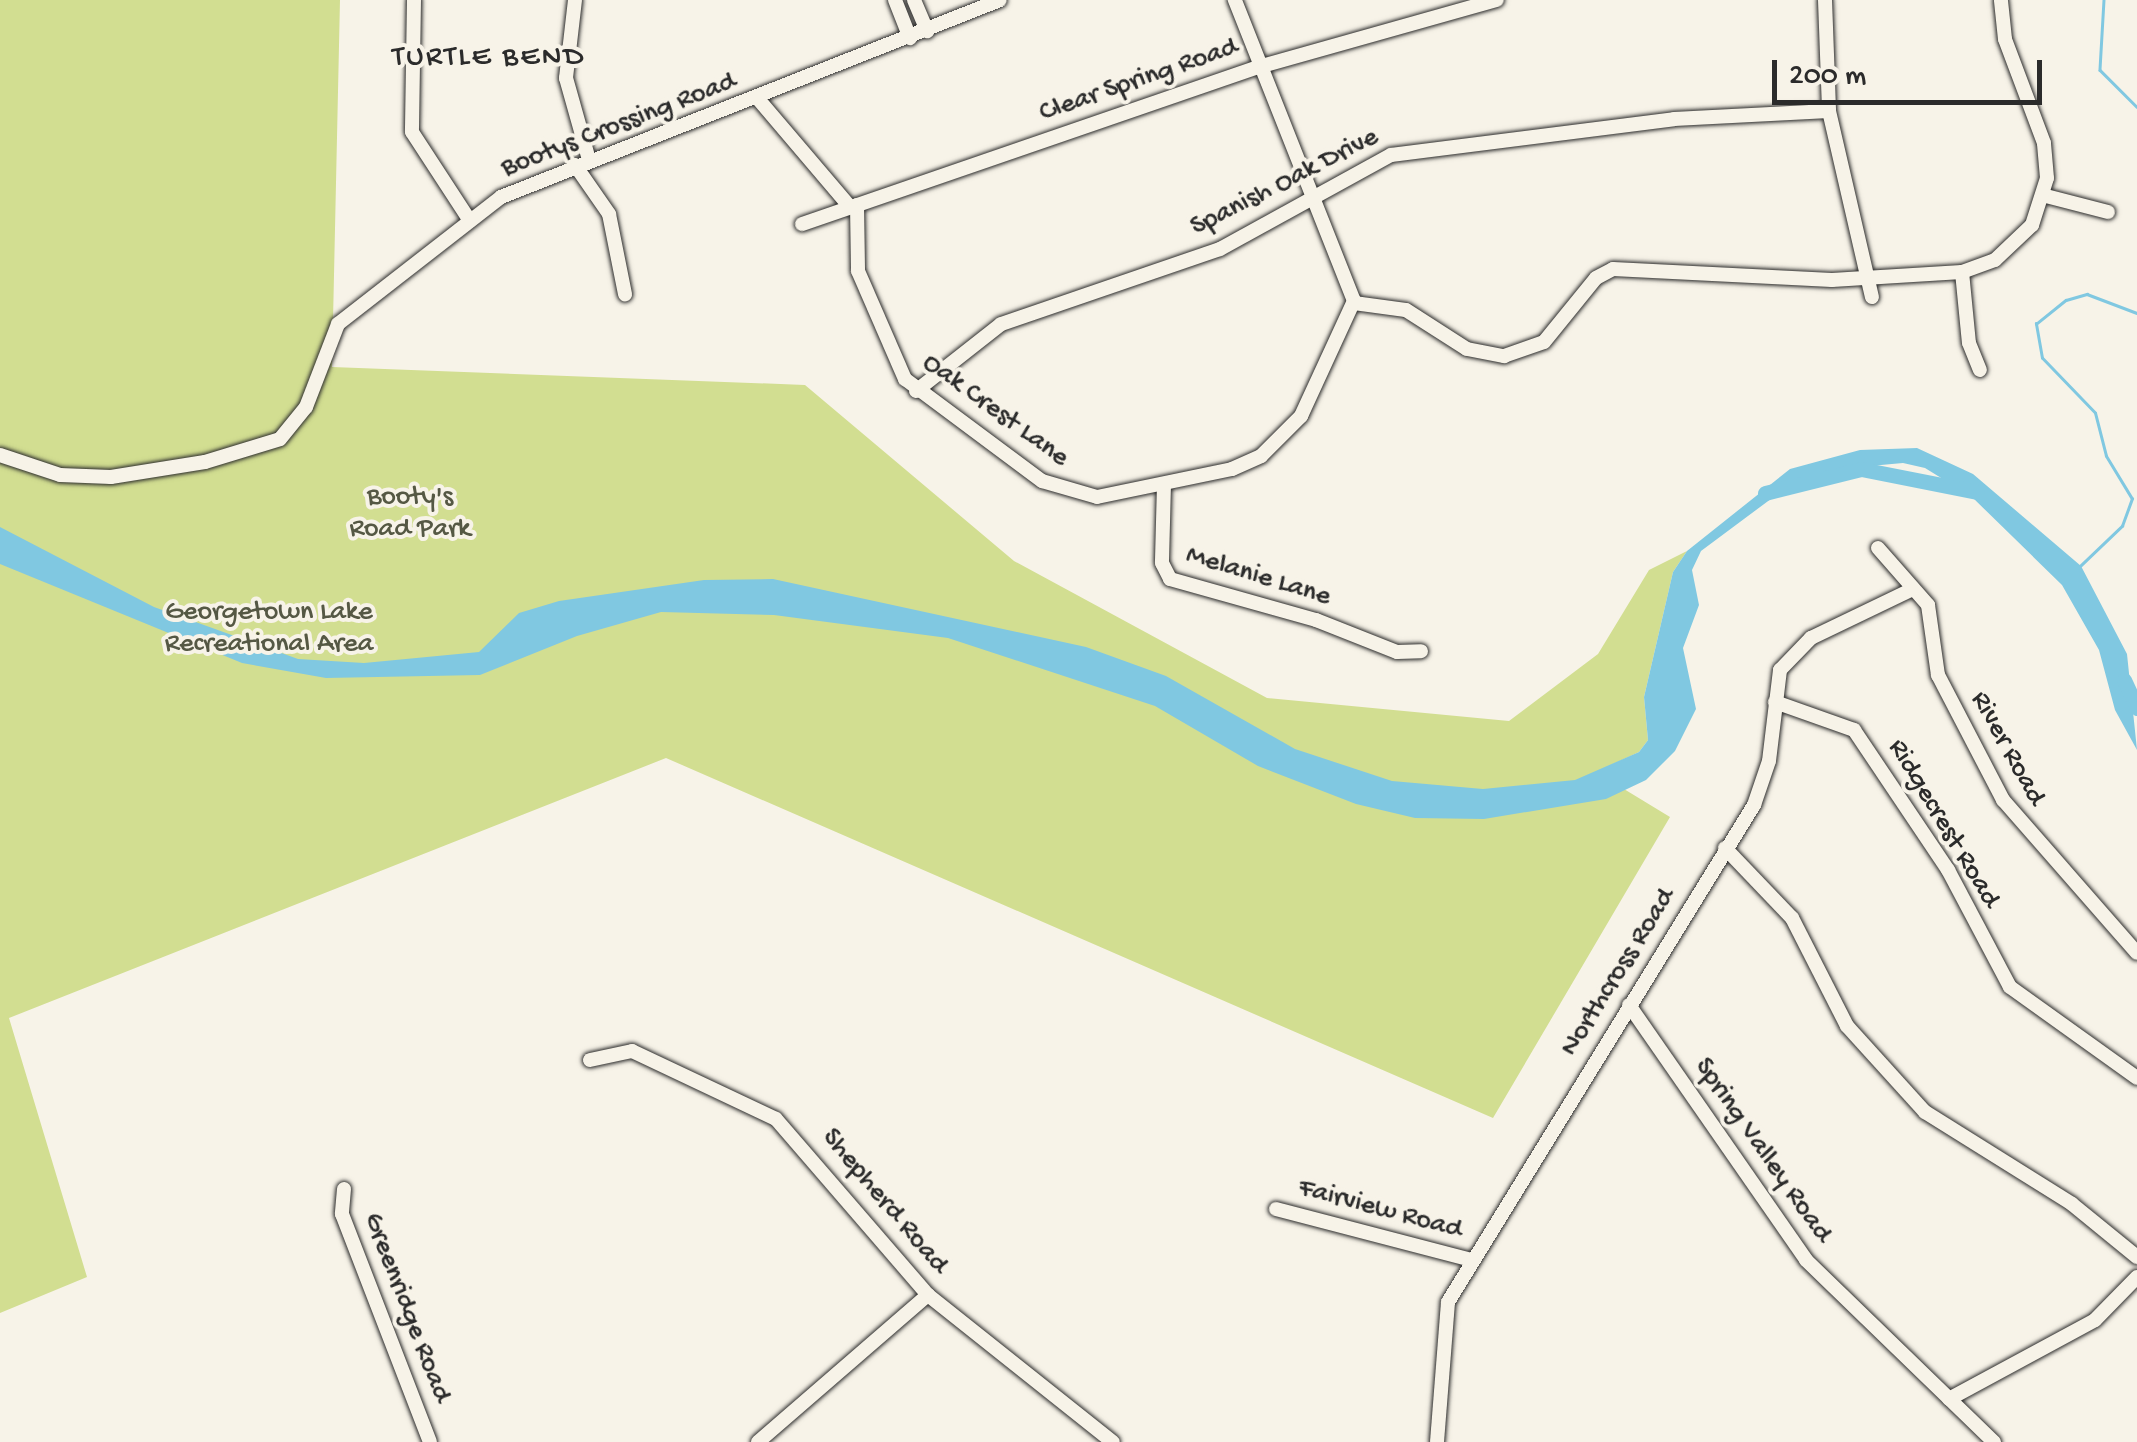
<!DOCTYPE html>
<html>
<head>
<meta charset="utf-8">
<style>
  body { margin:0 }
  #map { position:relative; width:2137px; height:1442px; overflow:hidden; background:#f7f3e8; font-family:"Gochi Hand",sans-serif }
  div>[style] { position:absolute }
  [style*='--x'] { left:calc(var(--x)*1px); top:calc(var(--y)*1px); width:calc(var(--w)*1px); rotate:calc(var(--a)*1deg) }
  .green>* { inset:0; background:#d2de91 }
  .water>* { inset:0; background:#80c8e1 }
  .stream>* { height:2.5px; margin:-1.25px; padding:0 1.25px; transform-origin:1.25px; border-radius:1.25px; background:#80c8e1 }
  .river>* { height:15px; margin:-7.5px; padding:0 7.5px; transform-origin:7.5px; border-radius:7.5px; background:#80c8e1 }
  .roads { filter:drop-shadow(0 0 2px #2b2b2b) drop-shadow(0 0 2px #2b2b2b) }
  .minor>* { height:14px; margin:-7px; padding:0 7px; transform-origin:7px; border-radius:7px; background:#f7f3e8 }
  span { translate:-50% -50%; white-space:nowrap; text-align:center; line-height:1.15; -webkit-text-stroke:8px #f7f3e8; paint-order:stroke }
  .street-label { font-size:28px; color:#2b2b2b }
  .park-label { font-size:28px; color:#555844 }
  .neighbourhood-label { font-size:30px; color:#2b2b2b; letter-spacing:2.5px }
  .scale { position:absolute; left:1772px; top:60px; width:270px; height:45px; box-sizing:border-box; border:5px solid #2b2b2b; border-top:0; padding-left:12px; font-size:30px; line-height:35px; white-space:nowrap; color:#2b2b2b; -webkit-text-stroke:8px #f7f3e8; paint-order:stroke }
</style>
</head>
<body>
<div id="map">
  <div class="green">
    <div style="clip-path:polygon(0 0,340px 0,332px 367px,805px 385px,1014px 561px,1267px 698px,1509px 721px,1598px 654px,1649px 570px,1687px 551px,1673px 572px,1644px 697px,1648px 740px,1639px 752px,1596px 772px,1670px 817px,1493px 1118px,666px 758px,9px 1018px,87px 1277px,0 1313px)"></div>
  </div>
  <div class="water">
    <div style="clip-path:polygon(1917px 448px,1973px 474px,2081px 566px,2127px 654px,2137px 750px,2115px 710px,2099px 650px,2062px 585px,1972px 497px,1925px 468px,1903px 463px,1837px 469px,1795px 481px,1701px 551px,1692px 570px,1699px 605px,1683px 648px,1696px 709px,1675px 751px,1646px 780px,1606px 799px,1484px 819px,1415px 818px,1356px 804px,1258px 766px,1155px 706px,948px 638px,774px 615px,661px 612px,577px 636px,480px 675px,326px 678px,242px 663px,0 564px,0 527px,154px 607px,298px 659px,364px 663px,479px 652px,519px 613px,559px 601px,704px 580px,773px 579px,1086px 647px,1166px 676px,1295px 749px,1392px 781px,1483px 789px,1575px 780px,1639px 752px,1648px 740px,1644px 697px,1673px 572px,1687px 551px,1790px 469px,1860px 450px)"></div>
  </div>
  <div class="stream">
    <div style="--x:2104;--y:0;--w:70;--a:93.3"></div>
    <div style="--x:2100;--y:70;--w:52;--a:45"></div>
    <div style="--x:2078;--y:568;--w:61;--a:-43.7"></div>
    <div style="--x:2122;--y:526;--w:29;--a:-70"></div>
    <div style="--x:2132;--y:499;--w:50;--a:-121.2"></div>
    <div style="--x:2106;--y:456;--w:44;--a:-104.3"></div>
    <div style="--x:2095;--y:413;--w:76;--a:-133.9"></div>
    <div style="--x:2042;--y:358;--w:35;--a:-100"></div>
    <div style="--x:2036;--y:324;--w:38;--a:-39"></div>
    <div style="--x:2066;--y:300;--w:22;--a:-16"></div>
    <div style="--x:2087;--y:294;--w:53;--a:20.8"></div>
  </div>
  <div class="river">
    <div style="--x:1765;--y:493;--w:99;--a:-14"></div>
    <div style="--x:1861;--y:469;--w:118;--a:11.2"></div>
    <div style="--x:2124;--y:680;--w:31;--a:65"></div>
  </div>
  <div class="roads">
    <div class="minor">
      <div style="--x:414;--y:0;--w:132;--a:90.9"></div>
      <div style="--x:412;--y:132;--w:106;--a:56.9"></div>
      <div style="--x:575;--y:0;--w:79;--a:96.6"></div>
      <div style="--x:566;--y:78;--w:85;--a:74.3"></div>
      <div style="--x:895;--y:0;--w:41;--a:68.5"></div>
      <div style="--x:914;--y:0;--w:34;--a:67"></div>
      <div style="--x:1825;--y:0;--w:111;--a:87.9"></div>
      <div style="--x:1829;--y:111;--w:191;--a:77"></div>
      <div style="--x:759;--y:100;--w:140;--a:49.6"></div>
      <div style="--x:575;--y:165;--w:60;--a:55.2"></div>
      <div style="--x:609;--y:214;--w:82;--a:78.7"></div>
      <div style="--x:2046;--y:196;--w:64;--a:14.5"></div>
      <div style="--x:857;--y:205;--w:66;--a:89.1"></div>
      <div style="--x:858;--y:271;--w:118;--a:66.5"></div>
      <div style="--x:905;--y:379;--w:171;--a:36.7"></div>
      <div style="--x:1042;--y:481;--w:57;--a:16.2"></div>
      <div style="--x:1097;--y:497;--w:138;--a:-11.7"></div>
      <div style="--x:1232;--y:469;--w:32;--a:-24"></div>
      <div style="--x:1261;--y:456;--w:57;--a:-45"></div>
      <div style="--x:1301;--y:416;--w:127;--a:-65.3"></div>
      <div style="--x:1354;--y:301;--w:324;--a:-111.6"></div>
      <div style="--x:802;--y:224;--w:482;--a:-19"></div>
      <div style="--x:1258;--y:67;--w:248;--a:-15.7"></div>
      <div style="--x:1962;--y:272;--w:71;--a:84.4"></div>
      <div style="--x:1969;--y:343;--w:29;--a:68"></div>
      <div style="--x:1354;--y:303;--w:52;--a:7.7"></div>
      <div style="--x:1406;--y:310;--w:72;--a:32.6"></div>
      <div style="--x:1467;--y:349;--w:38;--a:11"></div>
      <div style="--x:1504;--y:356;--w:42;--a:-19.3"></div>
      <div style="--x:1544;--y:342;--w:82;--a:-50.9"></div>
      <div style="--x:1596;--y:278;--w:19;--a:-28"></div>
      <div style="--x:1613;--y:269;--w:219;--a:2.9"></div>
      <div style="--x:1832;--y:280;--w:130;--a:-3.5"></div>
      <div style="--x:1962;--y:272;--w:35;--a:-20"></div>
      <div style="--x:1995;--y:260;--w:51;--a:-43.4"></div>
      <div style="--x:2032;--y:225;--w:49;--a:-72.3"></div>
      <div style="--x:2047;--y:178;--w:35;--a:-95"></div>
      <div style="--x:2044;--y:143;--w:111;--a:-110.6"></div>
      <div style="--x:2005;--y:39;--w:39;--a:-96"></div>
      <div style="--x:916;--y:391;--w:108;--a:-38.2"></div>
      <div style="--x:1001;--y:324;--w:231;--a:-18.9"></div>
      <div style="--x:1220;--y:249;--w:195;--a:-28.8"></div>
      <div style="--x:1391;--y:155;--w:285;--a:-7.2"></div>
      <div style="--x:1674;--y:119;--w:155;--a:-3"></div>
      <div style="--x:0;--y:455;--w:63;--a:18.4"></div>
      <div style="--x:60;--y:475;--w:51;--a:2.2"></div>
      <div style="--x:111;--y:477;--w:95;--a:-9.1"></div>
      <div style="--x:205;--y:462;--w:78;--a:-17"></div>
      <div style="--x:280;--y:439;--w:41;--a:-50.9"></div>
      <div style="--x:306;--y:407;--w:89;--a:-68.9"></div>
      <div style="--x:338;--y:324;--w:207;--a:-37.9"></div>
      <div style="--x:501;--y:197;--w:536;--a:-21.54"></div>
      <div style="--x:1164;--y:484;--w:79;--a:91.5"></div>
      <div style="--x:1162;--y:563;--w:18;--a:63"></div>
      <div style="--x:1170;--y:579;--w:152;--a:15.7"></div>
      <div style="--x:1316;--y:620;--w:87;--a:21.6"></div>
      <div style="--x:1397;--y:652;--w:24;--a:-2"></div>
      <div style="--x:1878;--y:548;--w:76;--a:48.7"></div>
      <div style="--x:1928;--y:605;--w:71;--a:81.9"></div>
      <div style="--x:1938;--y:675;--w:141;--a:62.5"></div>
      <div style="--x:2003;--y:800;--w:203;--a:48.8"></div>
      <div style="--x:1775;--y:702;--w:84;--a:19.5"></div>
      <div style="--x:1854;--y:730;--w:169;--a:56.1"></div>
      <div style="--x:1948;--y:870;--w:132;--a:62.1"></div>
      <div style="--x:2010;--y:987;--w:156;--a:35.6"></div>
      <div style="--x:1725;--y:848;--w:97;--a:46.3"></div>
      <div style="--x:1792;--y:918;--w:121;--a:63"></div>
      <div style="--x:1847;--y:1026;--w:116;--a:47.8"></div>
      <div style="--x:1925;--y:1112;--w:173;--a:32"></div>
      <div style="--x:2072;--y:1204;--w:84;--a:39.2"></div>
      <div style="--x:1629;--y:1005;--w:310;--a:55.2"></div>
      <div style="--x:1806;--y:1260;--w:262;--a:44.1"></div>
      <div style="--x:590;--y:1060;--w:43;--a:-12.1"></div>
      <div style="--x:632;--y:1051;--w:159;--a:25.3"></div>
      <div style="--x:776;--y:1119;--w:233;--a:49.2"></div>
      <div style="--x:928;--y:1295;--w:236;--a:38.5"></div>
      <div style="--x:344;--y:1189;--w:25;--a:95"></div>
      <div style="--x:342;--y:1214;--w:244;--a:68.9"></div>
      <div style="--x:1276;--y:1209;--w:203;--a:14.6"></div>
      <div style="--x:1949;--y:1399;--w:166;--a:-28.4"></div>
      <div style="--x:2095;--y:1320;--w:60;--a:-45.7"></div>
      <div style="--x:758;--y:1442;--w:225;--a:-40.9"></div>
      <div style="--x:1437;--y:1442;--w:140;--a:-85.5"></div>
      <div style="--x:1448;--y:1302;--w:584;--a:-58.38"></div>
      <div style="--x:1754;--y:805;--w:46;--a:-71.2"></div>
      <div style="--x:1769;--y:761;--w:92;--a:-83.1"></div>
      <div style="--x:1780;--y:670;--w:45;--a:-45.9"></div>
      <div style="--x:1811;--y:638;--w:113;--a:-25.7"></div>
    </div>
  </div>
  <div class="street-label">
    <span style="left:1139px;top:81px;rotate:-19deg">Clear Spring Road</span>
    <span style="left:619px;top:126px;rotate:-21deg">Bootys Crossing Road</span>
    <span style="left:1285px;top:183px;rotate:-27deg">Spanish Oak Drive</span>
    <span style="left:995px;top:411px;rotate:36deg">Oak Crest Lane</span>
    <span style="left:1258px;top:577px;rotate:17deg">Melanie Lane</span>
    <span style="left:2007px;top:749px;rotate:61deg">River Road</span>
    <span style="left:1943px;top:824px;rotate:59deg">Ridgecrest Road</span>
    <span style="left:1619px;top:973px;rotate:-58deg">Northcross Road</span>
    <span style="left:1762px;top:1151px;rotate:55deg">Spring Valley Road</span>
    <span style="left:884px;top:1202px;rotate:50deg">Shepherd Road</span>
    <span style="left:1380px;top:1210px;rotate:15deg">Fairview Road</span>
    <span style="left:406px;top:1308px;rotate:69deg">Greenridge Road</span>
  </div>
  <div class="park-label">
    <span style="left:410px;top:514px">Booty's<br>Road Park</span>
    <span style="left:269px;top:629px">Georgetown Lake<br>Recreational Area</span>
  </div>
  <div class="neighbourhood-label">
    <span style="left:489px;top:59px">TURTLE BEND</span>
  </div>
  <div class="scale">200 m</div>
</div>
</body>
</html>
